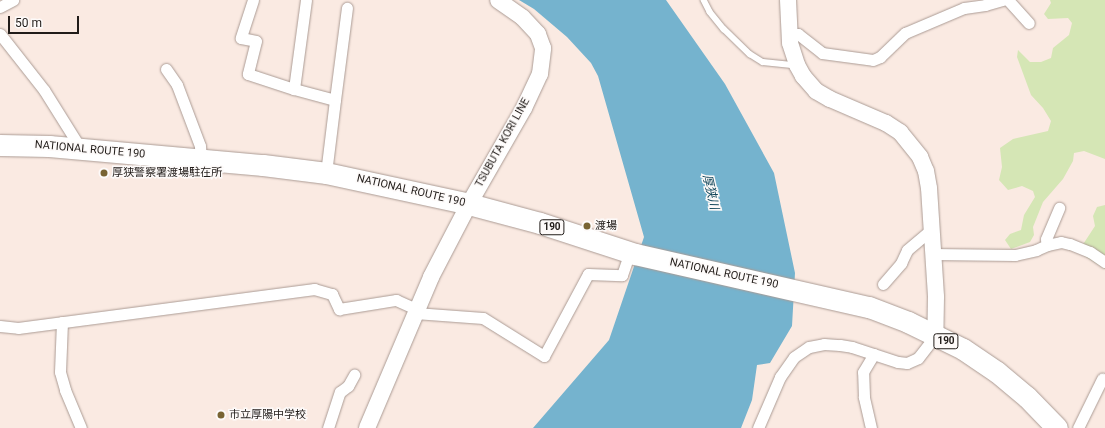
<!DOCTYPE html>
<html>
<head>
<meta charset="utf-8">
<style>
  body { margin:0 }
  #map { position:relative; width:1105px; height:428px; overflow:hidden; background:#faeae2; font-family:Roboto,"Noto Sans JP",sans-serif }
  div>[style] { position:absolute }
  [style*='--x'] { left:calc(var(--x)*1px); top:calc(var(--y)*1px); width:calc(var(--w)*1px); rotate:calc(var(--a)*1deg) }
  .green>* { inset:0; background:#d5e6b5 }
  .water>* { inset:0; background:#75b3ce }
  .roads { filter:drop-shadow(0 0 1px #ab9b94) drop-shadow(0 0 1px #ab9b94) }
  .lane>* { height:5.5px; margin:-2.75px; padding:0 2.75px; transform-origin:2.75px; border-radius:2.75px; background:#fff }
  .street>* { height:11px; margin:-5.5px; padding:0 5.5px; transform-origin:5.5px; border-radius:5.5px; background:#fff }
  .secondary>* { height:16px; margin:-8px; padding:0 8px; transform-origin:8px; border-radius:8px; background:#fff }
  .highway>* { height:21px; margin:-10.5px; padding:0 10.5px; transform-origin:10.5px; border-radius:10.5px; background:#fff }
  .dots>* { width:11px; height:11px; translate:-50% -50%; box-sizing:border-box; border:2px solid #fdfaf9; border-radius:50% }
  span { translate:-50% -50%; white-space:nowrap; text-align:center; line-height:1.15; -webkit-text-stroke:3px #fdfaf9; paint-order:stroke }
  .shield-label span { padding:1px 3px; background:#fdfaf9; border:1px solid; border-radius:3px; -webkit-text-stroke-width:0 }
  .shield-label { font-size:10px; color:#211c19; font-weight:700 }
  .street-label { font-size:11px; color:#211c19 }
  .poi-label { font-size:11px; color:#211c19 }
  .left { translate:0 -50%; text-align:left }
  .water-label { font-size:12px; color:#14485c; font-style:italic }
  .scale { position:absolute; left:8px; top:16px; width:71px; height:18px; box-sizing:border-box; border:2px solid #211c19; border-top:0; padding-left:5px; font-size:12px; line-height:14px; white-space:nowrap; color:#211c19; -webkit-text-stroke:3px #fdfaf9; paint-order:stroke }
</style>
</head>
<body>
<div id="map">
  <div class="green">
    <div style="clip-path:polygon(1050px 0,1105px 0,1105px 159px,1084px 151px,1074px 153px,1073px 161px,1063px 179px,1043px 202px,1033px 227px,1034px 235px,1030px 242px,1011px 249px,1005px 240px,1010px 234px,1021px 230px,1024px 215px,1035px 197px,1033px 191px,1022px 186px,1008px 190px,999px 180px,1002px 167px,1000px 148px,1013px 139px,1048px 131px,1051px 121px,1043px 108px,1031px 95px,1017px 57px,1018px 50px,1030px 62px,1041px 62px,1051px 58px,1053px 48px,1069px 35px,1072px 23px,1068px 18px,1048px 19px,1044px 14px,1051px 3px)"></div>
    <div style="clip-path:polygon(1105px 205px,1105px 269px,1078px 252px,1095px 226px,1093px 216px,1097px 207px)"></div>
  </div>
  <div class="water">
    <div style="clip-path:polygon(519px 0,666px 0,725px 84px,774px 173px,795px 273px,792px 326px,770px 363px,757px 365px,752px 400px,741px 428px,533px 428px,609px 340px,644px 237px,598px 76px,591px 63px,567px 37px,534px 9px)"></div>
  </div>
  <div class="roads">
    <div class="lane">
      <div style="--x:704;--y:0;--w:13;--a:63"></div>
      <div style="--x:710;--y:12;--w:22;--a:51"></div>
      <div style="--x:724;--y:29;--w:36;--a:44"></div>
      <div style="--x:750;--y:54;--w:15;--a:32"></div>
      <div style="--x:763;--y:62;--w:31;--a:6"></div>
    </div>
    <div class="street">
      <div style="--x:253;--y:0;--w:40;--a:108"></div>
      <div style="--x:241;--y:38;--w:15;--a:11"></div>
      <div style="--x:256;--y:41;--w:34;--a:104"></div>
      <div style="--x:248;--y:74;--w:48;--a:18.1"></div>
      <div style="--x:306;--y:0;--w:90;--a:97.7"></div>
      <div style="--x:294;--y:89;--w:42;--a:15"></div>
      <div style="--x:335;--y:100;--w:74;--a:97"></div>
      <div style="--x:1008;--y:0;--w:31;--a:48"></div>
      <div style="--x:0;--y:7;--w:15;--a:-28"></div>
      <div style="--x:0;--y:34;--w:71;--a:51.8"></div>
      <div style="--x:44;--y:90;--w:70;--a:57.9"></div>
      <div style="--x:788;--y:34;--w:10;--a:0"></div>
      <div style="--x:798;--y:34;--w:31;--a:38"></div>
      <div style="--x:822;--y:53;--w:51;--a:7.8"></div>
      <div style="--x:873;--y:60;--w:8;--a:-23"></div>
      <div style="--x:880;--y:57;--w:35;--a:-44"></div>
      <div style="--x:905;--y:33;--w:64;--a:-23"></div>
      <div style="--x:964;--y:8;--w:21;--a:-8"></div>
      <div style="--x:985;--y:5;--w:19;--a:-16"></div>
      <div style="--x:166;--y:69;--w:19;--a:55"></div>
      <div style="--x:177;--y:85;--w:65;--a:69.3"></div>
      <div style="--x:200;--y:146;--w:13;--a:86"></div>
      <div style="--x:335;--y:100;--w:93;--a:-82.6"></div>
      <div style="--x:1047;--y:245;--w:14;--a:-12"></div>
      <div style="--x:1061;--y:242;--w:9;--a:13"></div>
      <div style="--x:1070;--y:244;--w:22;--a:22"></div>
      <div style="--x:1090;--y:252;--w:18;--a:34"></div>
      <div style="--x:932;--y:254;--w:83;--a:0.7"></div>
      <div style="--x:1015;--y:255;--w:22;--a:-13"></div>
      <div style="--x:1036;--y:250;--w:12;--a:-24"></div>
      <div style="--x:1047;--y:245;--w:6;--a:-99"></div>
      <div style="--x:1046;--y:239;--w:34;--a:-67"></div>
      <div style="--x:883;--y:284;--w:28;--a:-49"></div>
      <div style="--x:901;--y:263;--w:14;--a:-65"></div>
      <div style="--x:907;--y:250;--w:31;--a:-40"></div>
      <div style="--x:415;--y:313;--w:68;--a:4.2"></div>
      <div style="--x:483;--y:318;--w:72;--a:31.9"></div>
      <div style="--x:544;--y:356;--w:93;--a:-61.8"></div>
      <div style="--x:588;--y:274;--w:34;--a:2"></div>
      <div style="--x:622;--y:275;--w:24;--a:-71"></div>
      <div style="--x:62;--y:322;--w:50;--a:92.3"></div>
      <div style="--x:60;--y:372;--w:19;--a:74"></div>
      <div style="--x:65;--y:390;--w:41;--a:67.2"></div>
      <div style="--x:0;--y:326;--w:18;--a:6"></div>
      <div style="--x:18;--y:328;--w:299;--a:-7.5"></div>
      <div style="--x:314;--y:289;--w:19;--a:16"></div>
      <div style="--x:332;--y:294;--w:17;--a:65"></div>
      <div style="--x:339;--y:309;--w:58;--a:-9"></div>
      <div style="--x:396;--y:300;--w:22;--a:24"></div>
      <div style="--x:328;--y:428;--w:38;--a:-72"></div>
      <div style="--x:340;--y:392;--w:10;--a:-37"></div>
      <div style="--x:348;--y:386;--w:13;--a:-61"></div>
      <div style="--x:758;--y:428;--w:56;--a:-66.7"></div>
      <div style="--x:780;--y:377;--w:24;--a:-55"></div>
      <div style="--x:794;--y:357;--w:18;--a:-34"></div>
      <div style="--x:809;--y:347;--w:15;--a:-11"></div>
      <div style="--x:824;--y:344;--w:16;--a:4"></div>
      <div style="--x:840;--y:345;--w:12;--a:9"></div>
      <div style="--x:852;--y:347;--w:48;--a:18.1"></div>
      <div style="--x:898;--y:362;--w:9;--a:6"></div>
      <div style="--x:907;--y:363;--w:12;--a:-24"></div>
      <div style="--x:918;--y:358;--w:28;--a:-52"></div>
      <div style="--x:871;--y:428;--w:32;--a:-103"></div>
      <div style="--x:864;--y:397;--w:25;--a:-92"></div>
      <div style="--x:863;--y:372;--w:21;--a:-59"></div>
      <div style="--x:1078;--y:428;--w:55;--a:-63.9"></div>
    </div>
    <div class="secondary">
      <div style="--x:788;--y:0;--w:43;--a:87.3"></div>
      <div style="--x:790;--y:43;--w:23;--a:72"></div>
      <div style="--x:797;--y:65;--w:13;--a:61"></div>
      <div style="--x:803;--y:76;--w:20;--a:49"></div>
      <div style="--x:816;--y:91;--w:16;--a:30"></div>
      <div style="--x:830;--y:99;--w:61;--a:23.2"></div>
      <div style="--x:886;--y:123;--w:17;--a:33"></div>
      <div style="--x:900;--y:132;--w:32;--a:51"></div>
      <div style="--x:920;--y:157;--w:15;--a:67"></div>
      <div style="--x:926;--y:171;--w:17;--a:80"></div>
      <div style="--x:929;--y:188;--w:109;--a:86.3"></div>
      <div style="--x:936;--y:297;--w:39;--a:91"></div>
      <div style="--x:367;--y:428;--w:164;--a:-67"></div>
      <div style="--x:431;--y:277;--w:82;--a:-62.5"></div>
      <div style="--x:469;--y:204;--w:111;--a:-60.2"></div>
      <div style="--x:524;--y:108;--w:38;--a:-65"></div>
      <div style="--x:540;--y:74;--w:26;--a:-83"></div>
      <div style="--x:543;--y:48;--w:15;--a:-110"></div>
      <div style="--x:538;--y:34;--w:23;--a:-133"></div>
      <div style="--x:522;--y:17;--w:29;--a:-145"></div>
    </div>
    <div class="highway">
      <div style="--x:0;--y:145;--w:49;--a:1.2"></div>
      <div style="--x:49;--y:146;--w:215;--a:5.1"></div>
      <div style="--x:263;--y:165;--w:64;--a:7.2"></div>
      <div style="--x:326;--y:173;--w:146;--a:12.2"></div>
      <div style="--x:469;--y:204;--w:73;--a:15"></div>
      <div style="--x:540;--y:223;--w:100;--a:18.1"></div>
      <div style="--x:635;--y:254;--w:240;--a:12.8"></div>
      <div style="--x:869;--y:307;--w:42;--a:21"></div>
      <div style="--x:908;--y:322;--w:61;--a:26.1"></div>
      <div style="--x:963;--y:349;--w:41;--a:34.1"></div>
      <div style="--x:997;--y:372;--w:39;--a:40"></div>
      <div style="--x:1027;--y:397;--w:43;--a:45.9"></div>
    </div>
  </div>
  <div class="dots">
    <div style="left:104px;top:173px;background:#796433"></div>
    <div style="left:587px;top:226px;background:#796433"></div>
    <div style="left:221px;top:415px;background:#796433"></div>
  </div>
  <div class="shield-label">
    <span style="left:552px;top:227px">190</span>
    <span style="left:946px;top:341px">190</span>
  </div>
  <div class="street-label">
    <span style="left:503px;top:143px;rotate:-61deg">TSUBUTA KORI LINE</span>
    <span style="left:90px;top:150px;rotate:5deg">NATIONAL ROUTE 190</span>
    <span style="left:411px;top:191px;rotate:13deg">NATIONAL ROUTE 190</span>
    <span style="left:724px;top:274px;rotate:12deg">NATIONAL ROUTE 190</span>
  </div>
  <div class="poi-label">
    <span class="left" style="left:112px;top:173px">厚狭警察署渡場駐在所</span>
    <span class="left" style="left:595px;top:226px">渡場</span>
    <span class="left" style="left:229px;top:415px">市立厚陽中学校</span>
  </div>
  <div class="water-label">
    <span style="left:710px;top:192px;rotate:77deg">厚狭川</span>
  </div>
  <div class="scale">50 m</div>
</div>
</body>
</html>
